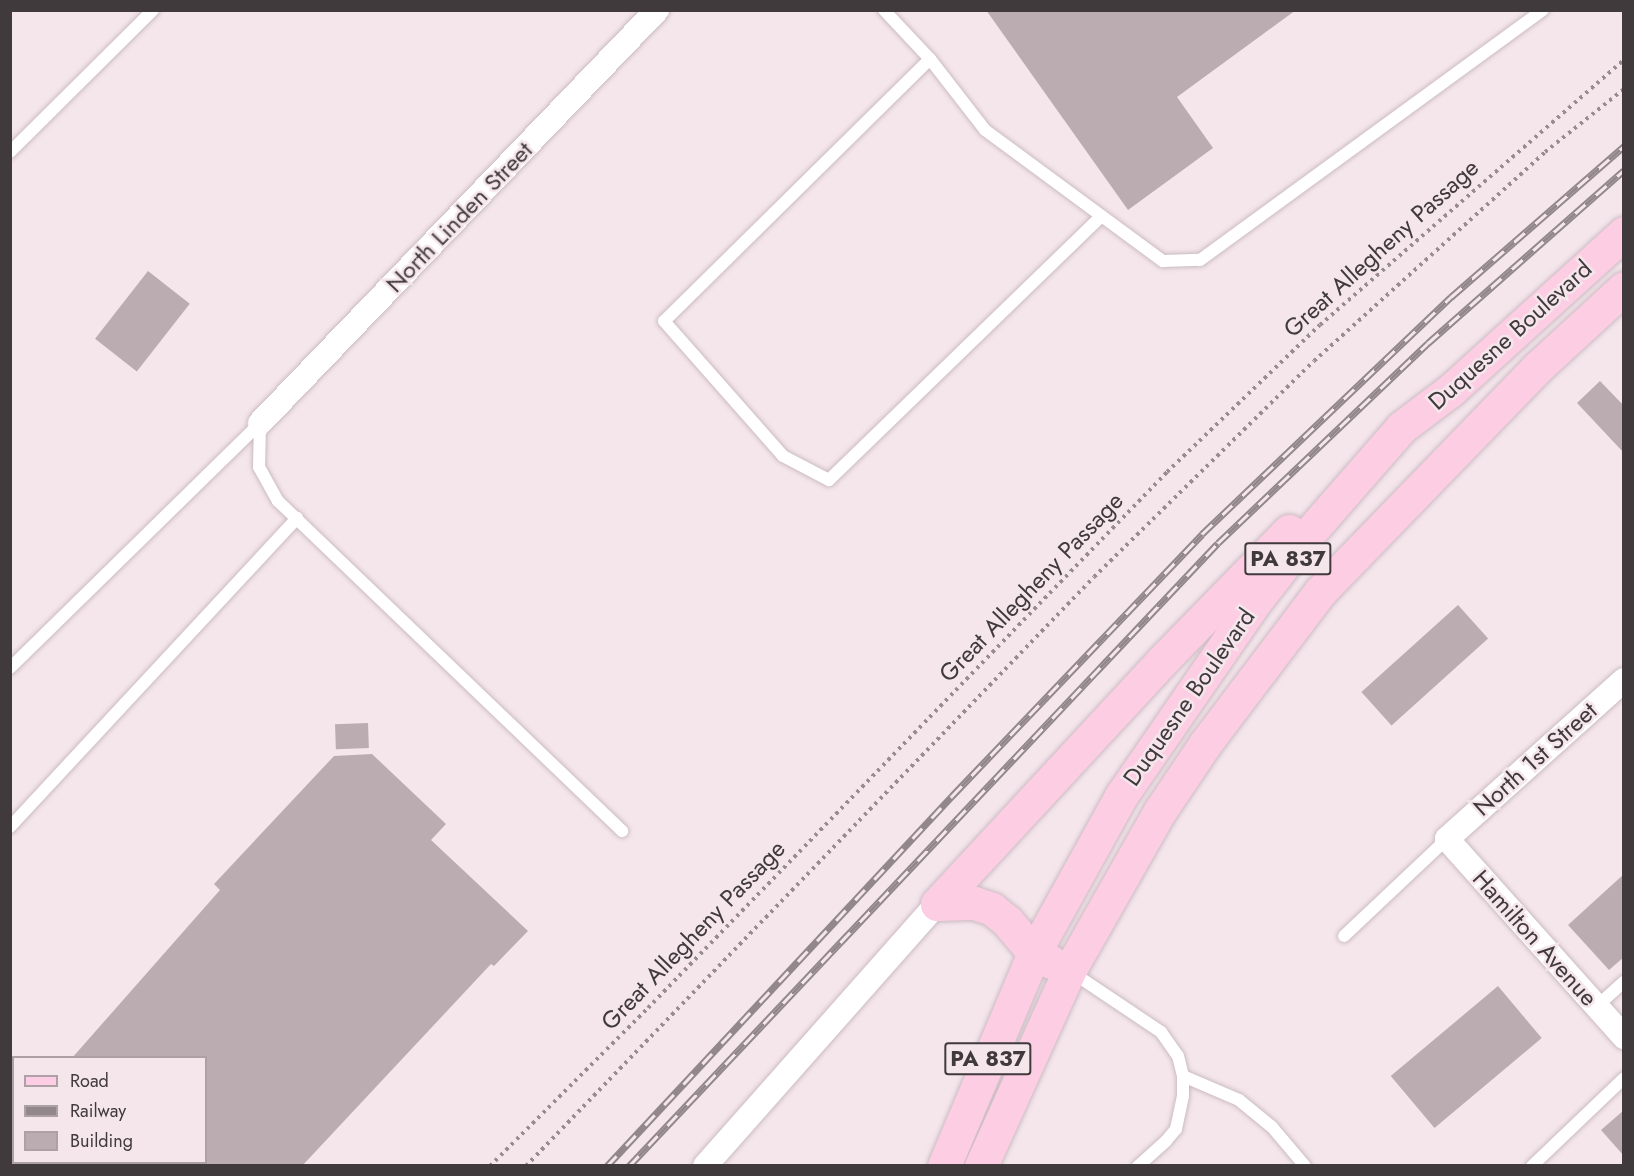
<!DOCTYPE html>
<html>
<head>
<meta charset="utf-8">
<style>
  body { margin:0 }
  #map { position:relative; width:1634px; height:1176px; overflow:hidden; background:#f5e6ec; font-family:Jost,sans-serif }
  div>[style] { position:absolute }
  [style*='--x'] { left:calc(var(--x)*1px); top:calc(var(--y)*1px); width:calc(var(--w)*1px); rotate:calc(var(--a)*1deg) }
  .building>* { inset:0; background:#bbacb2; transform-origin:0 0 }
  .path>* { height:4px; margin-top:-2px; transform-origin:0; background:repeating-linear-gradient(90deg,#978d91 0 3px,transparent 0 7.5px) }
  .roads { filter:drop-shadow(0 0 2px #cbbcc2) drop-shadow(0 0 2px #cbbcc2) }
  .lane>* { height:12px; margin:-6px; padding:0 6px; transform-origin:6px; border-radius:6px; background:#fff }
  .street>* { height:24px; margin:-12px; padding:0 12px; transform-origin:12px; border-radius:12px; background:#fff }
  .primary>* { height:33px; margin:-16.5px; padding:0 16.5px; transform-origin:16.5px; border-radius:16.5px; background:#fdcde3 }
  .rail>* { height:7px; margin-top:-3.5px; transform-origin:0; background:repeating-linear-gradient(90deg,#f5e6ec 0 14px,#92888c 0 28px); box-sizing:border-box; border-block:2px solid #92888c }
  span { translate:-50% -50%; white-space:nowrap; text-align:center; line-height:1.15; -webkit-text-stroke:5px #f5e6ec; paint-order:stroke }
  .shield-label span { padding:2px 4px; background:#f5e6ec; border:2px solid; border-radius:4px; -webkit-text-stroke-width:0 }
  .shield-label { font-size:22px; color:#403a3d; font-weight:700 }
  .street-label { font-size:24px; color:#403a3d }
  .frame { position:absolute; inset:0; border:12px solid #403a3d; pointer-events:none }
  .legend { position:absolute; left:12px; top:1056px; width:195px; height:108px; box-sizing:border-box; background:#f5e6ec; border:2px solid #ada1a6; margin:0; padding:8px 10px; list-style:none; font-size:18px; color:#403a3d }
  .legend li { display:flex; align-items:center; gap:12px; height:30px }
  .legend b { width:30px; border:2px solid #ada1a6 }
</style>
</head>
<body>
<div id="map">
  <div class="building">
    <div style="clip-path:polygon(986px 10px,1296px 10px,1177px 97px,1213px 148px,1128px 210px)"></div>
    <div style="left:148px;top:271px;width:53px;height:86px;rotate:38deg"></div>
    <div style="clip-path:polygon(1600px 381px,1624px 406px,1624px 453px,1577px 403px)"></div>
    <div style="left:1458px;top:605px;width:45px;height:130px;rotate:48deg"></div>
    <div style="left:368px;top:723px;width:25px;height:33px;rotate:88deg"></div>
    <div style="clip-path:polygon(372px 754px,446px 824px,431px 840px,528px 931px,494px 966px,491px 964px,302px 1166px,10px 1166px,10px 1081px,14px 1084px,14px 1162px,206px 1162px,206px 1058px,72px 1058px,220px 890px,214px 884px,334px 756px)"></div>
    <div style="clip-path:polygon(1624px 874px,1624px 957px,1609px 970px,1568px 925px)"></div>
    <div style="left:1498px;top:986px;width:68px;height:140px;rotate:50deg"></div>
    <div style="clip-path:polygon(1624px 1110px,1624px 1156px,1601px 1130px)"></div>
  </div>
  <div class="path">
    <div style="--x:490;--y:1166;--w:223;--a:-45"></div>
    <div style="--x:648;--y:1008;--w:746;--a:-45.92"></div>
    <div style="--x:1167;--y:472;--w:212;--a:-43.9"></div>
    <div style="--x:1320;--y:325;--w:403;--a:-41.1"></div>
    <div style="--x:526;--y:1166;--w:818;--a:-46.04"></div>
    <div style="--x:1094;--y:577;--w:308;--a:-44.5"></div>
    <div style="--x:1314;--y:361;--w:312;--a:-42.1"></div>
    <div style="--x:1545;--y:152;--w:101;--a:-38.6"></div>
  </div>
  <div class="roads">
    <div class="lane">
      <div style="--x:884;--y:10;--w:67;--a:46.8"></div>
      <div style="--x:930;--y:59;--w:90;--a:52.2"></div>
      <div style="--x:985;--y:130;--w:221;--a:36.4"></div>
      <div style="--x:1163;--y:261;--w:37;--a:-2"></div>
      <div style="--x:1200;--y:260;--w:424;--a:-36.1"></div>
      <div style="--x:930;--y:59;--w:373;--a:135.4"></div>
      <div style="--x:664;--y:321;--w:180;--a:48.6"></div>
      <div style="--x:783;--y:456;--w:52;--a:27.6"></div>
      <div style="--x:829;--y:480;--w:379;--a:-44.1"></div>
      <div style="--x:10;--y:152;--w:202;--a:-44.8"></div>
      <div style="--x:260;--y:423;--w:44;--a:91.3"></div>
      <div style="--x:259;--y:467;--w:39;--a:61"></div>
      <div style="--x:278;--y:501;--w:477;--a:43.8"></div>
      <div style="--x:10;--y:668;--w:350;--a:-44.4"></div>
      <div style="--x:10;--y:827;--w:422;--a:-47.1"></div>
      <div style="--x:1344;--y:936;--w:141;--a:-43.3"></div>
      <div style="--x:1070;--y:971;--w:110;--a:33.8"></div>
      <div style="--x:1161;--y:1032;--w:29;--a:55"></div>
      <div style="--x:1178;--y:1056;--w:21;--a:76"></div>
      <div style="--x:1183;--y:1076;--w:20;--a:90"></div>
      <div style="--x:1183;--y:1096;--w:34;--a:102"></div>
      <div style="--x:1176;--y:1129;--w:16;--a:130"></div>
      <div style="--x:1166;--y:1141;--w:38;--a:138"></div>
      <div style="--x:1596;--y:1007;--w:38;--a:-42"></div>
      <div style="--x:1183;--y:1076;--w:61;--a:23.2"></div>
      <div style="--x:1239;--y:1100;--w:43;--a:39.3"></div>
      <div style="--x:1272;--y:1127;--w:51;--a:49.8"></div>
      <div style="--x:1532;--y:1166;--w:127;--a:-43.7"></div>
    </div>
    <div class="street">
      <div style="--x:260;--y:423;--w:573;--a:-46.13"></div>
      <div style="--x:1624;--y:680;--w:238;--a:138.1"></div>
      <div style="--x:1447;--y:839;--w:266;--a:48.2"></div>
      <div style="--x:705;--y:1166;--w:350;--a:-48.5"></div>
    </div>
    <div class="primary">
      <div style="--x:937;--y:904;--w:334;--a:-47.2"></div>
      <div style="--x:1164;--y:659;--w:179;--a:-45.7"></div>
      <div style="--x:937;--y:904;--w:37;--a:-2"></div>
      <div style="--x:974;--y:903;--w:19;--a:18"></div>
      <div style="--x:992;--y:909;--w:19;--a:39"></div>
      <div style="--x:1007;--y:921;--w:42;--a:49.8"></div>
      <div style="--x:1034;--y:953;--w:19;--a:28"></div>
      <div style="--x:944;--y:1166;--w:231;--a:-67.1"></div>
      <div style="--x:1034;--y:953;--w:179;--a:-61"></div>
      <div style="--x:1121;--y:796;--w:234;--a:-55.4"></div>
      <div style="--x:1254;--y:603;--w:83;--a:-51.9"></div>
      <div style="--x:1305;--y:538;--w:147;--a:-48.9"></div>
      <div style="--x:1402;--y:427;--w:61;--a:-37.1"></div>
      <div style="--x:1451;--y:390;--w:234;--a:-42.2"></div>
      <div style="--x:981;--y:1166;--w:214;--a:-65.7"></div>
      <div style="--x:1069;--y:971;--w:184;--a:-60.4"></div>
      <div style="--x:1160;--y:811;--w:81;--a:-56.1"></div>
      <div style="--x:1205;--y:744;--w:191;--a:-52.9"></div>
      <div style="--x:1320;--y:592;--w:312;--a:-45.9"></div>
      <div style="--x:1537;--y:368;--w:118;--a:-42.6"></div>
    </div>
  </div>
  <div class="rail">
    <div style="--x:607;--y:1166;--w:506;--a:-47"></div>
    <div style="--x:952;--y:796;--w:362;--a:-46.3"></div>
    <div style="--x:1202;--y:534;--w:344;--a:-43.6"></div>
    <div style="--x:1451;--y:297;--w:230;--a:-41.1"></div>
    <div style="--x:629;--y:1166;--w:857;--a:-46.61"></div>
    <div style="--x:1218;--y:543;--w:290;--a:-43.6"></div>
    <div style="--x:1428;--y:343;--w:261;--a:-41.4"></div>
  </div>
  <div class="shield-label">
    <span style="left:1288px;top:559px">PA 837</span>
    <span style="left:988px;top:1059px">PA 837</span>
  </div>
  <div class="street-label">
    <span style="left:459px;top:217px;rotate:-46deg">North Linden Street</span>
    <span style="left:1381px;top:248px;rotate:-42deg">Great Allegheny Passage</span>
    <span style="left:1510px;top:335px;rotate:-42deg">Duquesne Boulevard</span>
    <span style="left:1031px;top:587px;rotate:-46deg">Great Allegheny Passage</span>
    <span style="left:1189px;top:697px;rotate:-55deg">Duquesne Boulevard</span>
    <span style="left:1535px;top:759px;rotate:-42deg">North 1st Street</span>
    <span style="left:693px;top:935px;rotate:-46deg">Great Allegheny Passage</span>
    <span style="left:1535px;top:938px;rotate:48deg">Hamilton Avenue</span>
  </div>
  <div class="frame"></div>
  <ul class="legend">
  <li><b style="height:8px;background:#fdcde3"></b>Road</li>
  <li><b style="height:8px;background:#92888c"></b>Railway</li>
  <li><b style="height:16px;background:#bbacb2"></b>Building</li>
  </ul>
</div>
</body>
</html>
